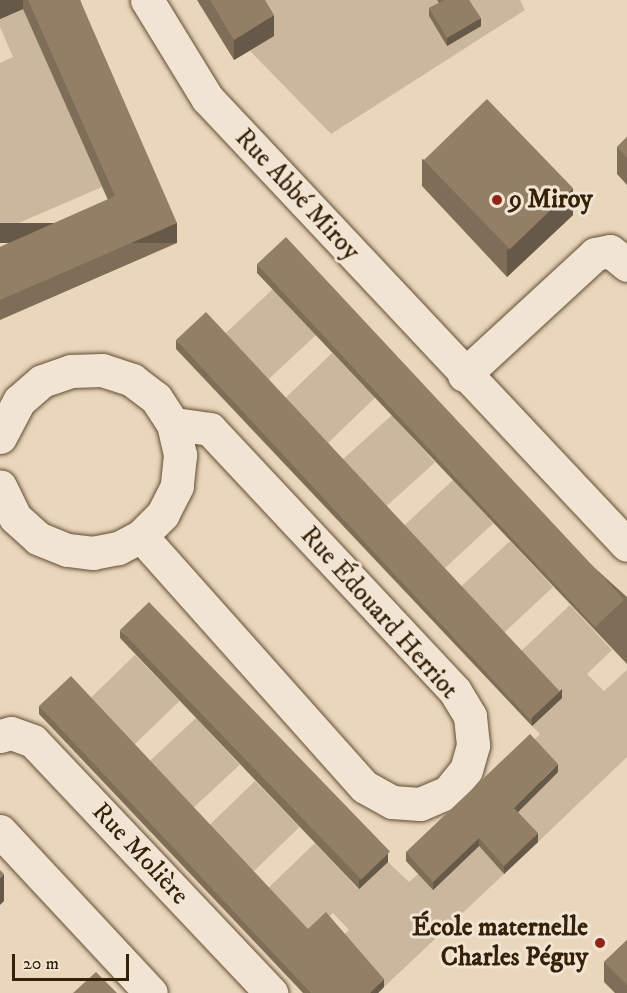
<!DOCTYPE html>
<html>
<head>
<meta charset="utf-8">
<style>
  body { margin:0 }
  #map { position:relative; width:627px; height:993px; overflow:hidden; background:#e9d6bb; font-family:"IM FELL DW Pica",serif }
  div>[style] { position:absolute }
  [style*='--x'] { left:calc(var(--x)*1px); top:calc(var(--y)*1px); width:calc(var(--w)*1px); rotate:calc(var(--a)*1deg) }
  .green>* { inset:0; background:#cab79d; transform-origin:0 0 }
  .roads { filter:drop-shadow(0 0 2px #624e35) drop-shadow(0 0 2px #624e35) }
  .minor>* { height:33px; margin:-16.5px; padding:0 16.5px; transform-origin:16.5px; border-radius:16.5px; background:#f1e4d3 }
  .wall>* { inset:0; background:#7e6d57 }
  .shaded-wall>* { inset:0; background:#675947; transform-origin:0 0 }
  .building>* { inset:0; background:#937f65; transform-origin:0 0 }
  .dots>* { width:16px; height:16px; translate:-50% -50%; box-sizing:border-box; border:3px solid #f1e4d3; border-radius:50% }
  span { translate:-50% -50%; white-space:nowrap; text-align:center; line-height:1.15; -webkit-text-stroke:6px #f1e4d3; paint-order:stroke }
  .street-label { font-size:26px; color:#352008 }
  .poi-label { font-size:26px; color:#352008; font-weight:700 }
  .left { translate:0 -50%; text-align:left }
  .right { translate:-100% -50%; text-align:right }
  .scale { position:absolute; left:12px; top:954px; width:117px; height:27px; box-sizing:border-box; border:3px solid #352008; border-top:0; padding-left:8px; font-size:18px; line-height:21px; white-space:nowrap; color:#352008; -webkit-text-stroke:4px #f1e4d3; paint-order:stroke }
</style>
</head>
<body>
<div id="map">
  <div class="green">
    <div style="clip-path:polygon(7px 0,71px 0,40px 46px,102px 187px,0 231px,0 63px,13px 57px,0 27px,0 3px)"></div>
    <div style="clip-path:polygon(253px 0,520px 0,525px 10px,331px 134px,250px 51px,274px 36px)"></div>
    <div style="left:273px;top:289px;width:63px;height:71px;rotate:47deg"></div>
    <div style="left:332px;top:353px;width:62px;height:69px;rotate:46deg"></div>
    <div style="left:392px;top:415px;width:64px;height:71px;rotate:48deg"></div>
    <div style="left:453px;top:480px;width:59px;height:71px;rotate:47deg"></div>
    <div style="left:510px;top:541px;width:63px;height:69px;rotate:47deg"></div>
    <div style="clip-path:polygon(570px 605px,612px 650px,587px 674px,604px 691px,627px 670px,627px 757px,538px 842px,513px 814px,558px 772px,531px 743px,540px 734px,532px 726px,561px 698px,519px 653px)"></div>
    <div style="left:135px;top:655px;width:64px;height:69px;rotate:46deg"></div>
    <div style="left:196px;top:718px;width:64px;height:69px;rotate:47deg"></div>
    <div style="left:255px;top:781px;width:64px;height:69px;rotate:46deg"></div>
    <div style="clip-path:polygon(315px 843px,358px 889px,388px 862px,409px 882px,418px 874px,479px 846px,504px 874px,384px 987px,324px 954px,349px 930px,333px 913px,308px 936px,265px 891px)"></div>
  </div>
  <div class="roads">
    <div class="minor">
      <div style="--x:147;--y:0;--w:115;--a:58.5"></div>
      <div style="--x:207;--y:98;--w:613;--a:46.78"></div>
      <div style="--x:464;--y:375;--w:178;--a:-42.7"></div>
      <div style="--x:595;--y:254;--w:15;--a:-11"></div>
      <div style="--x:610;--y:251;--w:22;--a:39"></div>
      <div style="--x:0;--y:437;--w:41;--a:-62.2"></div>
      <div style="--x:19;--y:401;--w:30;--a:-41"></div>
      <div style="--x:42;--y:381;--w:31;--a:-19"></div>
      <div style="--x:71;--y:371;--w:31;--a:-2"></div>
      <div style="--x:102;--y:370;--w:32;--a:18"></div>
      <div style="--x:132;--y:380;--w:30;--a:37"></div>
      <div style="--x:156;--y:398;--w:31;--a:57"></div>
      <div style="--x:173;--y:424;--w:32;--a:77"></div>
      <div style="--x:180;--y:455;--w:31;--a:96"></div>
      <div style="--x:177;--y:486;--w:31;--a:117"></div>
      <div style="--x:163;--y:514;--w:31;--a:135"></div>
      <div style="--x:141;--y:536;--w:26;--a:152"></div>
      <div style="--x:118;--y:548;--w:25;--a:169"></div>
      <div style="--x:93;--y:553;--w:26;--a:-173"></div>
      <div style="--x:67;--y:550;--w:31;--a:-158"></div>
      <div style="--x:38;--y:538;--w:31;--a:-138"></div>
      <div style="--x:15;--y:517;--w:34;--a:-116"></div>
      <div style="--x:141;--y:536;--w:336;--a:48.3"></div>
      <div style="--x:365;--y:787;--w:31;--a:29"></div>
      <div style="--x:392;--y:802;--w:28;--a:4"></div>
      <div style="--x:420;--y:804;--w:30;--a:-23"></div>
      <div style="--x:448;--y:792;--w:28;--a:-51"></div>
      <div style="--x:466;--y:770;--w:26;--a:-74"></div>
      <div style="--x:473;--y:745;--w:29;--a:-96"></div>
      <div style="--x:470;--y:716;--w:29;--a:-121"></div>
      <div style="--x:455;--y:691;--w:359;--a:-133.1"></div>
      <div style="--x:210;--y:429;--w:37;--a:-172"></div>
      <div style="--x:0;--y:736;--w:11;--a:-15"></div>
      <div style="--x:11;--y:733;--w:23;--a:20"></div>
      <div style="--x:33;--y:741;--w:347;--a:46.6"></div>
      <div style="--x:0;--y:831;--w:221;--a:47"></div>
    </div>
  </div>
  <div class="wall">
    <div style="clip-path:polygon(0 0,80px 0,177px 243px,0 320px,0 247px,108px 200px,23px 9px,0 19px)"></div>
    <div style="clip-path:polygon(197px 0,265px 0,274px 36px,234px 60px)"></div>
    <div style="clip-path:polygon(437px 0,469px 0,481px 26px,447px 46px,429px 16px,429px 8px,439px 3px)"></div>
    <div style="clip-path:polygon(627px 137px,627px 185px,617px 174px,617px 147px)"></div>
    <div style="clip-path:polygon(422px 159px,573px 215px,507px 277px,422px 186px)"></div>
    <div style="clip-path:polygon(257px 264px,627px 597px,627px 664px,257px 273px)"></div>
    <div style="clip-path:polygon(176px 340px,562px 698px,532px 726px,176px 349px)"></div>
    <div style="clip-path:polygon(120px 630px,388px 862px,359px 889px,120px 638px)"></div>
    <div style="clip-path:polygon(39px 706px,308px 929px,384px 987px,378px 993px,303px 993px,39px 714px)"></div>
    <div style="clip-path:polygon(558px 772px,518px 812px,538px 842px,504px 874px,479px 846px,433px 890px,406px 861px,406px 852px)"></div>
    <div style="clip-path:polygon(627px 940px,627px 993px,615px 993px,604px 982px,604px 962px)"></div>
  </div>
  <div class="shaded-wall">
    <div style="clip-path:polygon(0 0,23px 0,23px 9px,0 19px)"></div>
    <div style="clip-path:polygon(274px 15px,274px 36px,234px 60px,234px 40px)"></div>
    <div style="clip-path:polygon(481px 18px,481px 26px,447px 46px,447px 38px)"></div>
    <div style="clip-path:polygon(573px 188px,573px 215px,507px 277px,507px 250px)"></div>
    <div style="left:177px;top:223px;width:20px;height:193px;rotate:90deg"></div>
    <div style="clip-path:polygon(562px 689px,562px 698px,532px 726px,532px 717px)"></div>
    <div style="clip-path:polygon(558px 764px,558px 772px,514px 816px,514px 808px)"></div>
    <div style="clip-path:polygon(538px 833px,538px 842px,504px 874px,504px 866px)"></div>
    <div style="clip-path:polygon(479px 838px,479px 846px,433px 890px,433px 882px)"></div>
    <div style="clip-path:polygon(388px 853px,388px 862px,359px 889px,359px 881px)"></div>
    <div style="clip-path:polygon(4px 874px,4px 901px,0 905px,0 878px)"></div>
    <div style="clip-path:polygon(384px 979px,384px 987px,378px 993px,370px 993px)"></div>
  </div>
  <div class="building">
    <div style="clip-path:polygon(28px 0,80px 0,177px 223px,0 300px,0 247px,115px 196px)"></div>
    <div style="clip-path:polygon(210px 0,265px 0,274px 15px,234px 40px)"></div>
    <div style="clip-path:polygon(445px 0,469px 0,481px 18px,447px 38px,429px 8px)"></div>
    <div style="left:487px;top:99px;width:124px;height:88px;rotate:46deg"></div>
    <div style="clip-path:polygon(627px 137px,627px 158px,617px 147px)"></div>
    <div style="left:286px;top:237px;width:496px;height:40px;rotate:47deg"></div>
    <div style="left:206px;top:312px;width:519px;height:41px;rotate:47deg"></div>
    <div style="left:149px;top:602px;width:347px;height:40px;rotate:46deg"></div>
    <div style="clip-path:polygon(71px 676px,308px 929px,326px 912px,384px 979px,370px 993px,311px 993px,39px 706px)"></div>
    <div style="clip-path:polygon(530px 734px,558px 764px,514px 808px,538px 833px,504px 866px,479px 838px,433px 882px,406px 852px)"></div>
    <div style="clip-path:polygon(0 870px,4px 874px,0 878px)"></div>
    <div style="clip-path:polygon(627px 940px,627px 985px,604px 962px)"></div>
    <div style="clip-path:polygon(96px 972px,117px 993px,73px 993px)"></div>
  </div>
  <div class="dots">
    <div style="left:497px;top:200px;background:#8f2418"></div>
    <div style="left:600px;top:943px;background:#8f2418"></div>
  </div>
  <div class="street-label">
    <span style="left:297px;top:195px;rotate:47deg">Rue Abbé Miroy</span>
    <span style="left:379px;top:613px;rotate:48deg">Rue Édouard Herriot</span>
    <span style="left:140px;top:854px;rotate:47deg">Rue Molière</span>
  </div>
  <div class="poi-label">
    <span class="left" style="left:509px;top:200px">9 Miroy</span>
    <span class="right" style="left:588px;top:943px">École maternelle<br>Charles Péguy</span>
  </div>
  <div class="scale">20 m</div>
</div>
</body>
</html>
